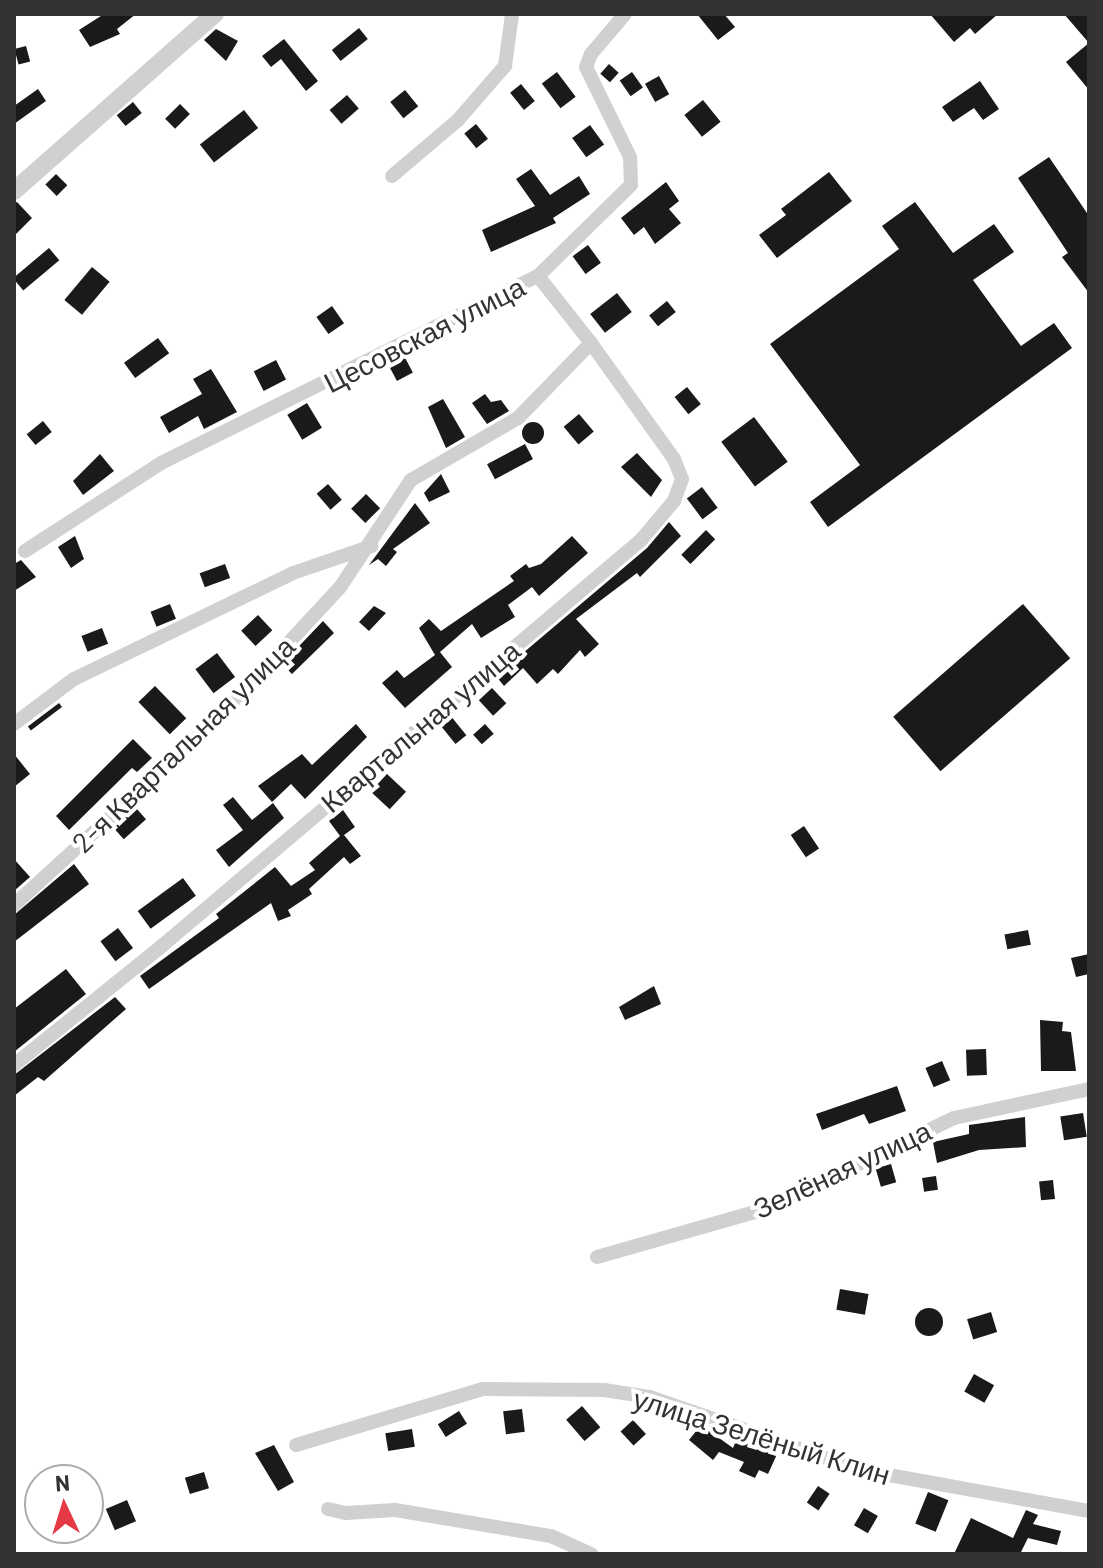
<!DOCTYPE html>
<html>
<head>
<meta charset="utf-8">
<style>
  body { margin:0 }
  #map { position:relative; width:1103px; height:1568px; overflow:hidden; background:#fff; font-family:Barlow,sans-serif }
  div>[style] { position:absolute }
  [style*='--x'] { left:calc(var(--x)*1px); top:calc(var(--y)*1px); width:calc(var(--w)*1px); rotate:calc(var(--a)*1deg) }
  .building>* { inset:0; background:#1a1a1a; transform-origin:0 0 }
  .round { border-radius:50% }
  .minor>* { height:14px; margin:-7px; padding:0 7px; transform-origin:7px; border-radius:7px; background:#d0d0d0 }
  .tertiary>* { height:18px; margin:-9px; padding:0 9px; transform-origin:9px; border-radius:9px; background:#d0d0d0 }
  span { translate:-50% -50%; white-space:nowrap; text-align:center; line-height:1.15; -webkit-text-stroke:8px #fff; paint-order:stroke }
  .street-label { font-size:28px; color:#333 }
  .frame { position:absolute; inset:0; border:16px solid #333; pointer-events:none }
  .north { position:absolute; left:24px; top:1464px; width:80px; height:80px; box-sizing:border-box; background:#fff; border:2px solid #adadad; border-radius:50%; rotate:356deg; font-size:22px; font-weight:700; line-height:32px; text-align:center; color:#333 }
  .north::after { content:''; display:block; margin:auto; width:28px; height:36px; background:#e63946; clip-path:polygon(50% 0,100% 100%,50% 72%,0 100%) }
</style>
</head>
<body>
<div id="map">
  <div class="building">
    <div style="clip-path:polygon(104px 14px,136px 14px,117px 29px,120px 34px,90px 47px,79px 30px)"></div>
    <div style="clip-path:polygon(697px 14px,724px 14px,735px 27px,718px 40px)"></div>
    <div style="clip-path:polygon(930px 14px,998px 14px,975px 34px,970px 28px,954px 42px)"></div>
    <div style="clip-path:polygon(1064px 14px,1089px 14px,1089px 43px)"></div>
    <div style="left:359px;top:28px;width:14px;height:35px;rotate:51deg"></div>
    <div style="clip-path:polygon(216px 29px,238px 41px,226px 61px,204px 40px)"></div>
    <div style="clip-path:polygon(284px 39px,318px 81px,306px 91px,281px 59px,271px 67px,262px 56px)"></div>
    <div style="clip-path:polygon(1089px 43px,1089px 90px,1066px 62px)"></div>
    <div style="left:26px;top:46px;width:16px;height:12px;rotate:75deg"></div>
    <div style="left:609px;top:64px;width:13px;height:13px;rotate:42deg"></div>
    <div style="left:557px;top:72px;width:31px;height:19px;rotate:53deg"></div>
    <div style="left:632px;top:72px;width:19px;height:15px;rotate:55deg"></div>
    <div style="left:659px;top:76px;width:21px;height:16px;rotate:61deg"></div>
    <div style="clip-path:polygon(980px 81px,999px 109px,983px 120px,974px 108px,953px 122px,942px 107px)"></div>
    <div style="left:521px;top:84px;width:22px;height:14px;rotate:51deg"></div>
    <div style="clip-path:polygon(38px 89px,46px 101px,14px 124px,14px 106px)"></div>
    <div style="left:405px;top:90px;width:21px;height:19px;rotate:51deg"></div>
    <div style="left:347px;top:95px;width:18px;height:23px;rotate:49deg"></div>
    <div style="left:703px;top:100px;width:28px;height:24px;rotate:51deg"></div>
    <div style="left:133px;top:102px;width:14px;height:21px;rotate:51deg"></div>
    <div style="left:180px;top:104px;width:14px;height:21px;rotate:45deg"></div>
    <div style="left:244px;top:110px;width:23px;height:56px;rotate:52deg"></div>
    <div style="left:476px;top:124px;width:19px;height:15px;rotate:51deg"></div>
    <div style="left:590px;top:125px;width:24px;height:22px;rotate:54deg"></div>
    <div style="clip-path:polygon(1049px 157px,1089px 216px,1089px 293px,1062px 257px,1068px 253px,1018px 178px)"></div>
    <div style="clip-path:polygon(531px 169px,550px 195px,579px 176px,590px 194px,553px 218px,556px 223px,491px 252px,482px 230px,535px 206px,516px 179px)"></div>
    <div style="clip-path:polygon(829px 172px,852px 201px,777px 258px,759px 235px,786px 215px,781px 209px)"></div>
    <div style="left:56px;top:174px;width:16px;height:15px;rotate:45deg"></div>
    <div style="clip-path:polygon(666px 182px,679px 201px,669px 209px,681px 223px,655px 244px,644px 227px,634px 235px,621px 218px)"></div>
    <div style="clip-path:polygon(17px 202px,32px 218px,14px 236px,14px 203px)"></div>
    <div style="clip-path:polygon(915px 202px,953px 253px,994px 224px,1014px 252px,973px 280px,1021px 346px,1054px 323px,1072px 348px,828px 527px,810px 502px,860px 465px,770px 344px,899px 249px,882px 226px)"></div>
    <div style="left:588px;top:245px;width:22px;height:19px;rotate:54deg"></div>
    <div style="left:49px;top:248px;width:16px;height:47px;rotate:50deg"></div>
    <div style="left:92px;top:267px;width:23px;height:43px;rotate:40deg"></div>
    <div style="left:617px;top:293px;width:24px;height:34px;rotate:52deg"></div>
    <div style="left:667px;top:301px;width:14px;height:23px;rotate:51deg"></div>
    <div style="left:332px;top:306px;width:21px;height:19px;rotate:55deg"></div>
    <div style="left:158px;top:338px;width:19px;height:42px;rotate:54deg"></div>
    <div style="left:403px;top:354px;width:21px;height:18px;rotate:62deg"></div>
    <div style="left:276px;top:360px;width:22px;height:25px;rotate:63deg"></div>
    <div style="clip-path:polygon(211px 369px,237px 412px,204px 429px,198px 416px,169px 433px,160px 417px,202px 394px,193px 379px)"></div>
    <div style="left:687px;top:387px;width:22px;height:16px;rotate:51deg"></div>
    <div style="clip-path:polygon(485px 394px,491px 402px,501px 400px,509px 411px,487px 424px,472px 403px)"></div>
    <div style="clip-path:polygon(443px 399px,465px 437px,446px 448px,428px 407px)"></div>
    <div style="left:307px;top:403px;width:29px;height:23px;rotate:59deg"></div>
    <div style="left:579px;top:414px;width:23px;height:20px;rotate:50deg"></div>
    <div style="left:754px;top:417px;width:56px;height:41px;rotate:53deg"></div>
    <div style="left:43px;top:421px;width:14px;height:21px;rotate:51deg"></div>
    <div class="round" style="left:522px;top:422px;width:22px;height:22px"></div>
    <div style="left:525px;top:444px;width:17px;height:43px;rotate:62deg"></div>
    <div style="clip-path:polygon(637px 453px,662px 480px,651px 497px,621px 467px)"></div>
    <div style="clip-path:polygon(100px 454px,114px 471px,83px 495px,73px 481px)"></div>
    <div style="clip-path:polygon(441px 474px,450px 492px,429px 502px,424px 493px)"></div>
    <div style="left:328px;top:484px;width:21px;height:15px;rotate:49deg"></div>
    <div style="left:702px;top:487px;width:26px;height:19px;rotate:53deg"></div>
    <div style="left:366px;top:494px;width:20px;height:21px;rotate:45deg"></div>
    <div style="clip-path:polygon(415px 503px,430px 523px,393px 549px,397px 552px,386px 566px,378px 559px,369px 565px)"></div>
    <div style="clip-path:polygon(669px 522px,681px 536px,640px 577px,637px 573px,576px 619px,599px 644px,585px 657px,580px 650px,558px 674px,553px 669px,537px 684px,523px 668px,504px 686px,496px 676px,647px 548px)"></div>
    <div style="left:706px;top:530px;width:13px;height:35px;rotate:45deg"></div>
    <div style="clip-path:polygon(75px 536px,84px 559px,71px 568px,58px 547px)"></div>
    <div style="clip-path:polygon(572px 536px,588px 553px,539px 596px,532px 587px,508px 605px,515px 617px,481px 638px,472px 624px,440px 652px,452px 667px,405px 708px,382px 683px,397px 670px,404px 678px,435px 655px,419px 628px,429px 619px,441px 631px,514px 581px,510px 576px,526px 564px,529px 568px,541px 564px)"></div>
    <div style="clip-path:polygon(21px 560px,36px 577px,14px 591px,14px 564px)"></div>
    <div style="left:225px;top:564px;width:15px;height:27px;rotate:70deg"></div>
    <div style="left:170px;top:604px;width:16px;height:21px;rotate:68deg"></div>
    <div style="left:1023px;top:604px;width:72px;height:172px;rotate:49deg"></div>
    <div style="clip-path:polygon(374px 606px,386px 613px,369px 631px,359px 622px)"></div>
    <div style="left:258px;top:615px;width:21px;height:23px;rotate:47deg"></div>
    <div style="clip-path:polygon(323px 621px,334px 633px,292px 674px,282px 664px)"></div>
    <div style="left:102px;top:628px;width:17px;height:22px;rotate:69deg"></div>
    <div style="left:217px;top:653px;width:30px;height:27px;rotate:53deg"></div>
    <div style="left:155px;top:686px;width:45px;height:23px;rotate:46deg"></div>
    <div style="left:492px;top:688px;width:21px;height:18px;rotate:47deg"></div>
    <div style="left:59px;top:703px;width:5px;height:39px;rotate:53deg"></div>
    <div style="left:450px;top:715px;width:26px;height:14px;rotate:51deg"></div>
    <div style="clip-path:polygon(356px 724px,367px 737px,305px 799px,291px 784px,272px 802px,258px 786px,302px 754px,312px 765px)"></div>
    <div style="left:485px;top:724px;width:13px;height:16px;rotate:48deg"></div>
    <div style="clip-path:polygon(133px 739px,152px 758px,137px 772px,132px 768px,69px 830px,56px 816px)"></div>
    <div style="clip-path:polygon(14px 754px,30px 774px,14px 787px)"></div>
    <div style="left:387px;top:774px;width:26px;height:24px;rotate:43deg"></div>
    <div style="clip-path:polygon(233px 797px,252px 820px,273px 803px,284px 818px,229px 867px,216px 850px,243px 830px,223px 805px)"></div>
    <div style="left:136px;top:808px;width:15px;height:30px;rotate:48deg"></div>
    <div style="clip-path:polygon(343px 810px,355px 827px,344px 835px,361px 856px,350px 864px,344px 857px,309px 889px,312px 894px,288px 910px,291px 916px,278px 921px,271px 903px,149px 989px,140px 976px,219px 918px,216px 914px,275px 867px,291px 886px,315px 870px,309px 863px,340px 836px,329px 821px)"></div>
    <div style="left:804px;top:826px;width:27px;height:16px;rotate:56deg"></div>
    <div style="clip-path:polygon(14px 859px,30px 877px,14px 891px)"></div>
    <div style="clip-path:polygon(74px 864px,89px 884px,14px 942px,14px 915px)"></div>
    <div style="left:183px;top:878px;width:22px;height:56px;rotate:54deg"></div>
    <div style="left:118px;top:928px;width:25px;height:22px;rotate:53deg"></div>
    <div style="left:1028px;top:930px;width:15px;height:24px;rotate:79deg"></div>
    <div style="clip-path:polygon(1089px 954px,1089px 974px,1076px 977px,1071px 958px)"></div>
    <div style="clip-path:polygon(66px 969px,86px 994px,14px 1052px,14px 1009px)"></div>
    <div style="clip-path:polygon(654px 986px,661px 1004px,625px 1020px,619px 1007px)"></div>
    <div style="clip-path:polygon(115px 997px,126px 1009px,44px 1081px,38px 1077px,14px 1096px,14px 1075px)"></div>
    <div style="clip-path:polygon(1040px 1020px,1063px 1022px,1062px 1031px,1071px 1032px,1076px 1071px,1041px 1071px)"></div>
    <div style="left:986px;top:1049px;width:26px;height:20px;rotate:88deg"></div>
    <div style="left:942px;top:1061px;width:21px;height:18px;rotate:67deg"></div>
    <div style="clip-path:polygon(897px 1086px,906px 1111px,869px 1124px,864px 1114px,822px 1130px,816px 1114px)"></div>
    <div style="left:1083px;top:1113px;width:24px;height:23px;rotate:81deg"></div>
    <div style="clip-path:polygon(1025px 1117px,1026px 1147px,979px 1150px,937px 1163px,933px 1142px,969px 1134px,969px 1125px)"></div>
    <div style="left:891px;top:1164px;width:19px;height:16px;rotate:74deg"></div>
    <div style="left:936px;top:1176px;width:14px;height:14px;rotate:82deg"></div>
    <div style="left:1053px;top:1180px;width:19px;height:14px;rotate:84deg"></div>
    <div style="left:840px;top:1289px;width:29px;height:21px;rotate:10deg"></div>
    <div class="round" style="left:915px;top:1308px;width:28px;height:28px"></div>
    <div style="left:991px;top:1312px;width:21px;height:25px;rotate:73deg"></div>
    <div style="left:974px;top:1374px;width:23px;height:20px;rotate:29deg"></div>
    <div style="left:582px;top:1406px;width:28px;height:21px;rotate:49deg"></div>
    <div style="left:522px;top:1409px;width:23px;height:19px;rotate:83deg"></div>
    <div style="left:459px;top:1411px;width:15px;height:25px;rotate:58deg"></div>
    <div style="left:633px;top:1420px;width:19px;height:17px;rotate:47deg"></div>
    <div style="clip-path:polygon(701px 1425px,733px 1448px,737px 1438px,778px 1452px,768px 1474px,759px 1470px,755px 1478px,739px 1471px,744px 1462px,719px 1452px,713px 1460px,689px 1440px)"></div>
    <div style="left:412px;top:1429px;width:18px;height:27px;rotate:81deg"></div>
    <div style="clip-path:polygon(274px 1445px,294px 1482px,278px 1491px,255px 1453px)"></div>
    <div style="left:204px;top:1472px;width:17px;height:20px;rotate:73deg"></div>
    <div style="left:818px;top:1486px;width:14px;height:20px;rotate:34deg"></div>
    <div style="left:928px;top:1492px;width:22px;height:34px;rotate:22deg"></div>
    <div style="left:127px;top:1500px;width:23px;height:23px;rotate:67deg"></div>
    <div style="left:864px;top:1508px;width:16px;height:20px;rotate:30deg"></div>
    <div style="clip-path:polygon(1026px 1510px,1038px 1515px,1033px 1524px,1061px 1531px,1057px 1545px,1028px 1538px,1020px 1554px,954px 1554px,971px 1518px,1013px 1538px)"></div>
  </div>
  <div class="minor">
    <div style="--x:392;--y:176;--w:87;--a:-40.3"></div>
    <div style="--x:458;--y:120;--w:72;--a:-49"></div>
    <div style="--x:505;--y:66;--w:52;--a:-82.3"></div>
    <div style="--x:25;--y:551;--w:162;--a:-32.9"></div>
    <div style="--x:161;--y:463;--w:421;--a:-26.4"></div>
    <div style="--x:538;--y:276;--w:130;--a:-44.4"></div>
    <div style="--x:631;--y:185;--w:28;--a:-92"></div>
    <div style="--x:630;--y:157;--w:100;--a:-116.1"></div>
    <div style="--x:586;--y:67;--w:14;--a:-69"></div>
    <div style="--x:591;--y:54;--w:52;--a:-49.6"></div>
    <div style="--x:14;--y:724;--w:75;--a:-36.9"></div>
    <div style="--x:74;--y:679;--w:243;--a:-25.8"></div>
    <div style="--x:293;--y:573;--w:83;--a:-18.9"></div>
    <div style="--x:14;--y:905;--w:276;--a:-42.4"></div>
    <div style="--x:218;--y:719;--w:181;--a:-47.2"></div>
    <div style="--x:341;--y:586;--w:127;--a:-56.6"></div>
    <div style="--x:411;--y:480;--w:124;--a:-30.1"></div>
    <div style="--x:518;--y:418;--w:105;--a:-45.8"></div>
    <div style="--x:591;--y:343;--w:85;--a:-128.3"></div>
    <div style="--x:14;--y:1065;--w:191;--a:-38.8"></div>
    <div style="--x:163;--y:945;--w:627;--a:-40.27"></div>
    <div style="--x:641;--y:540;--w:51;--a:-49.8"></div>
    <div style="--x:674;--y:501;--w:23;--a:-70"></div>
    <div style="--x:682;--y:479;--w:22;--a:-112"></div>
    <div style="--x:674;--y:459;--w:143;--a:-125.6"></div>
    <div style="--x:597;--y:1257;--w:175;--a:-15.9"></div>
    <div style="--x:765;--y:1209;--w:210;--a:-25.7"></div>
    <div style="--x:954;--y:1118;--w:138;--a:-12.1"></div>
    <div style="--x:296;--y:1445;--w:195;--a:-16.7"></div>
    <div style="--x:483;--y:1389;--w:121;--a:0.5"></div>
    <div style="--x:604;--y:1390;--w:47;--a:8.7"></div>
    <div style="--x:650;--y:1397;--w:223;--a:19.1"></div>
    <div style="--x:861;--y:1470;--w:232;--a:10.2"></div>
    <div style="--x:328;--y:1509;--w:18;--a:13"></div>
    <div style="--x:346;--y:1513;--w:49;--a:-3.5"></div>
    <div style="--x:395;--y:1510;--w:158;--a:9.5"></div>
    <div style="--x:551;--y:1536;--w:44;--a:24.2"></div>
  </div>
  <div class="tertiary">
    <div style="--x:14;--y:191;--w:268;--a:-41.4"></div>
  </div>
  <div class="street-label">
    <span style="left:424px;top:334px;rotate:-27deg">Цесовская улица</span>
    <span style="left:420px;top:726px;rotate:-40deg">Квартальная улица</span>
    <span style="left:183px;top:744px;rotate:-44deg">2-я Квартальная улица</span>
    <span style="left:842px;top:1169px;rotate:-25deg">Зелёная улица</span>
    <span style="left:762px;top:1436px;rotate:17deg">улица Зелёный Клин</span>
  </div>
  <div class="frame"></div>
  <div class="north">N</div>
</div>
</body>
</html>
